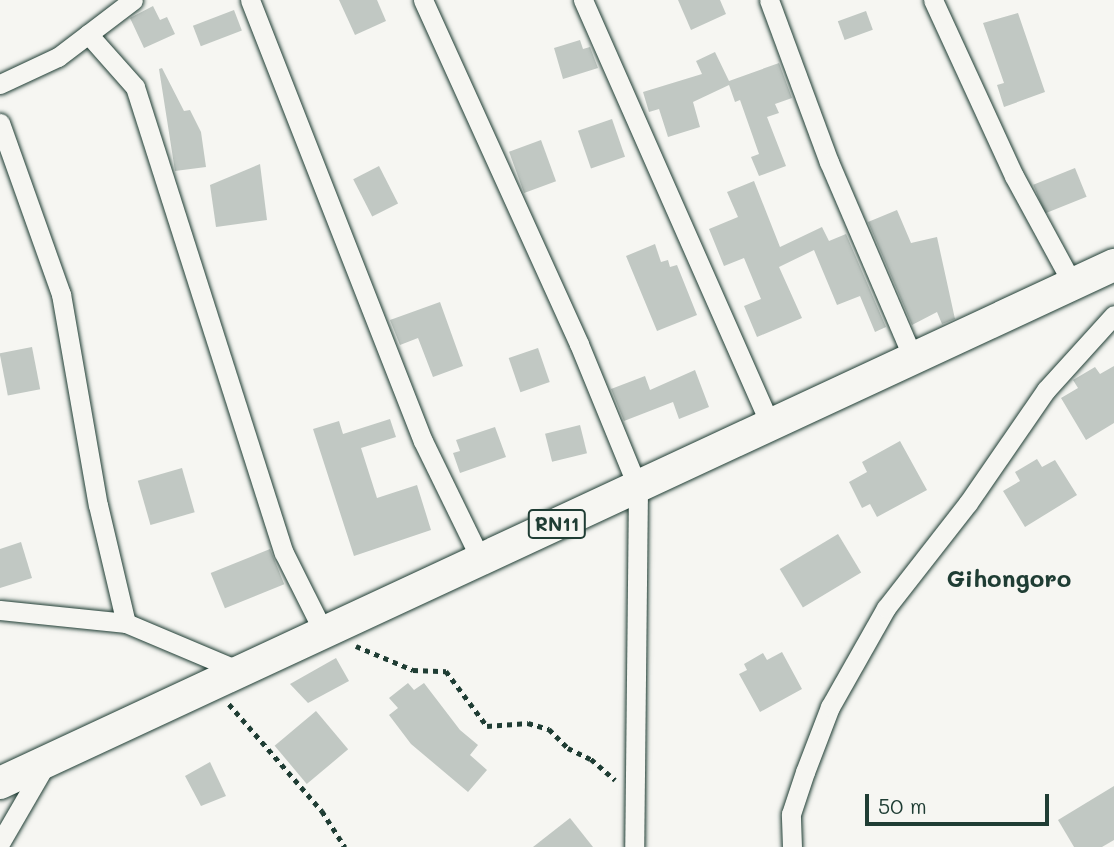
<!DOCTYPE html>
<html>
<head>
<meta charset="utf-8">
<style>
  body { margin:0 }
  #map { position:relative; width:1114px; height:847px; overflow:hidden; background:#f6f6f2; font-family:Mali,sans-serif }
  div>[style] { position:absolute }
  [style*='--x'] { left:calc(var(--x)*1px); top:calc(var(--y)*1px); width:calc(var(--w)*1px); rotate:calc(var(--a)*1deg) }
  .building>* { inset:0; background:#c1c8c3; transform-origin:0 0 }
  .path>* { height:4.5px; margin-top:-2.25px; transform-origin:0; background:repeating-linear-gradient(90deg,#1f3d34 0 5px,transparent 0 10px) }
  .roads { filter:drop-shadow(0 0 2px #1f3d34) drop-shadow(0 0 2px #1f3d34) }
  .street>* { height:19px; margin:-9.5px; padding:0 9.5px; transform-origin:9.5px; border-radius:9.5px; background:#f6f6f2 }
  .primary>* { height:32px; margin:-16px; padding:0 16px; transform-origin:16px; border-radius:16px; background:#f6f6f2 }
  span { translate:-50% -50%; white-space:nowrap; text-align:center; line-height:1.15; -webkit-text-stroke:5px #f6f6f2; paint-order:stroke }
  .shield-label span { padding:2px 5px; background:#f6f6f2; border:2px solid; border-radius:5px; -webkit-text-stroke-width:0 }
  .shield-label { font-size:19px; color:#1f3d34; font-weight:700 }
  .quarter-label { font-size:24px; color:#1f3d34; font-weight:700 }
  .scale { position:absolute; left:865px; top:794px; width:184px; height:32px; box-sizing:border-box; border:4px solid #1f3d34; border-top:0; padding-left:9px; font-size:21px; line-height:24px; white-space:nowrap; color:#1f3d34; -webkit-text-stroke:5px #f6f6f2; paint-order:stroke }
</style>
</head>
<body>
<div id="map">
  <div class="building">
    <div style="clip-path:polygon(339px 0,377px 0,386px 21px,355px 35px)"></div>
    <div style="clip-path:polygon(678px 0,720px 0,726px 14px,691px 30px)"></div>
    <div style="clip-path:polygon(153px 6px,160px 20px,167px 17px,175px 34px,144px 48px,130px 18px)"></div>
    <div style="left:234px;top:10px;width:22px;height:44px;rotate:69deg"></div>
    <div style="left:866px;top:11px;width:20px;height:30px;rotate:70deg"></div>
    <div style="clip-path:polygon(1018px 13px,1045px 92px,1004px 107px,997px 85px,1004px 83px,983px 23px)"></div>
    <div style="clip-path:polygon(580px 40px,583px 49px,590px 47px,598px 68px,563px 79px,554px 48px)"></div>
    <div style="clip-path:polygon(715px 52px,729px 81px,779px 63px,792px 98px,775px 104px,779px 113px,767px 117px,786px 166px,759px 176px,751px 157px,759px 154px,740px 100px,735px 102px,729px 85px,693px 102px,700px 127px,668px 137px,659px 109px,649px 112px,643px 92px,702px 74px,696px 61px)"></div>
    <div style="clip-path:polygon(162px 68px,184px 111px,190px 110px,201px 132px,206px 167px,175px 171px,159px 69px)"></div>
    <div style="left:612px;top:119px;width:40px;height:36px;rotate:71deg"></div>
    <div style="left:541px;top:140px;width:44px;height:34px;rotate:70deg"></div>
    <div style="clip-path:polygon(260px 164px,267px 220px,216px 227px,210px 185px)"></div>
    <div style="left:379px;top:166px;width:42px;height:29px;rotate:63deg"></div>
    <div style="left:1075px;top:168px;width:31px;height:45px;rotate:68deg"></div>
    <div style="clip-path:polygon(754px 181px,780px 247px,822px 227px,829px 241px,846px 234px,886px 327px,875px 332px,860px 296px,837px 305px,814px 250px,779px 267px,802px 318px,757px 337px,744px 306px,761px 299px,744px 258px,724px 266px,709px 229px,738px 217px,727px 192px)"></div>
    <div style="clip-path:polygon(897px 210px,911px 243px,937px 237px,955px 319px,942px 324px,937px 312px,912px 325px,868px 222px)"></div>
    <div style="clip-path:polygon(655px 244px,661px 262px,668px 260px,670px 267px,677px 265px,697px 315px,657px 331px,626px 256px)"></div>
    <div style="clip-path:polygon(440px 302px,463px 366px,433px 377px,418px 338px,400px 345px,390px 320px)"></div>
    <div style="left:32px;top:347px;width:43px;height:33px;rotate:79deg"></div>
    <div style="left:538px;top:348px;width:36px;height:31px;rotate:71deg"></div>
    <div style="clip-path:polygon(1114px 366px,1114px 423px,1086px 440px,1061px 398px,1078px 388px,1073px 380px,1095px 367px,1100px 374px)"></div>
    <div style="clip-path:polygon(695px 370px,709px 407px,679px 419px,673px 402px,624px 421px,611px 389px,645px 376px,650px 390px)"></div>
    <div style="clip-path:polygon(390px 419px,396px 437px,361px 448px,377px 498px,417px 485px,431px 530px,354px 556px,313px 429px,339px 421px,343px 434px)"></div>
    <div style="left:580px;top:425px;width:29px;height:36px;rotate:76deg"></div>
    <div style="clip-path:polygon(495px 427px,506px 457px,460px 473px,453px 453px,460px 451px,456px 440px)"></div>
    <div style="clip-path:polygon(900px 441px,927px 490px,877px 517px,870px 504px,862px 508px,849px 482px,867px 472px,862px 462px)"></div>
    <div style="clip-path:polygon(1037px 459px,1042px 467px,1055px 460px,1077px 495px,1025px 527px,1003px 491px,1020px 481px,1015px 472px)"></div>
    <div style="left:182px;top:468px;width:46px;height:46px;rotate:74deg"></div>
    <div style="left:838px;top:534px;width:45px;height:68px;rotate:59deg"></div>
    <div style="clip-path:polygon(21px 542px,32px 578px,0 588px,0 549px)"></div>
    <div style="left:270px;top:549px;width:38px;height:64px;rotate:68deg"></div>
    <div style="clip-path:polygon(782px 652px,802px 689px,760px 712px,739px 674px,747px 670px,744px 664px,763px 653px,767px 660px)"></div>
    <div style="clip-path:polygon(336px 658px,349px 681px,308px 703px,290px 684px)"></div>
    <div style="clip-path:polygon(408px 683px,414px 690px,424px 683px,460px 730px,478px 745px,470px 755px,487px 770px,468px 792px,411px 744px,389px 715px,398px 708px,389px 698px)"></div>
    <div style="left:316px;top:711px;width:50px;height:54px;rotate:50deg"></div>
    <div style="clip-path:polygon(210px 762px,226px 796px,201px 806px,185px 776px)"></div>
    <div style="clip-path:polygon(1114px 786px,1114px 840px,1102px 847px,1074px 847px,1058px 820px)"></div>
    <div style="clip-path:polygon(570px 818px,593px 847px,533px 847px)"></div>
  </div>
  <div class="path">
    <div style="--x:356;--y:646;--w:62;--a:22.8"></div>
    <div style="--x:413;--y:670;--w:33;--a:2"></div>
    <div style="--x:446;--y:671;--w:69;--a:53.3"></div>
    <div style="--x:487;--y:726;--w:41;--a:-4.2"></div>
    <div style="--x:528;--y:723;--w:22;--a:16"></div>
    <div style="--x:549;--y:729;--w:27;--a:45"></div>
    <div style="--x:568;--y:748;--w:25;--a:26"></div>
    <div style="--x:591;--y:759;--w:32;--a:41"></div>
    <div style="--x:229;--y:704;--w:142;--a:49"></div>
    <div style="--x:322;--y:811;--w:43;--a:57.4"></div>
  </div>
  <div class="roads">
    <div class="street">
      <div style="--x:250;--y:0;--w:474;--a:68.6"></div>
      <div style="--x:423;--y:441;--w:130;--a:64"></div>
      <div style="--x:423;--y:0;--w:378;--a:65.6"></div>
      <div style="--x:579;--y:344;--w:156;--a:67.7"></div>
      <div style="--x:638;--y:488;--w:359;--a:90.6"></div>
      <div style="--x:583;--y:0;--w:466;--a:66.2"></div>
      <div style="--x:769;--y:0;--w:173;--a:69.7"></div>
      <div style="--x:829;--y:162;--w:213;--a:66.8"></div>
      <div style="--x:933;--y:0;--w:194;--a:65.3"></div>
      <div style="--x:1014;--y:176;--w:122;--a:61.5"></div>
      <div style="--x:88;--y:34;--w:71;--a:48.4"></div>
      <div style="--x:135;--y:87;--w:489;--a:72.3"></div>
      <div style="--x:284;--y:553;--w:87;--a:63.4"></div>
      <div style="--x:0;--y:84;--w:64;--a:-25"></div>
      <div style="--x:58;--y:57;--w:94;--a:-37.2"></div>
      <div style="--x:0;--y:123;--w:182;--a:70.4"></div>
      <div style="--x:61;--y:294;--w:214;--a:80.1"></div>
      <div style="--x:98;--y:505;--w:121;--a:76.7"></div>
      <div style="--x:0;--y:610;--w:127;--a:5.9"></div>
      <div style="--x:126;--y:623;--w:126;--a:22.9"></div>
      <div style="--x:0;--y:843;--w:94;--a:-59.9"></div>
      <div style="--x:792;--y:847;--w:33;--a:-92"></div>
      <div style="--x:791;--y:814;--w:44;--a:-71.6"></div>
      <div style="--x:805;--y:772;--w:70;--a:-69"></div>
      <div style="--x:830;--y:707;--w:114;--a:-60.5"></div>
      <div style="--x:886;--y:608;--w:133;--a:-52"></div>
      <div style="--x:968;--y:503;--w:137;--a:-55.4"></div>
      <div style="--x:1046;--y:390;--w:101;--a:-47.8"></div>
    </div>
    <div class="primary">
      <div style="--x:0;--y:783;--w:1229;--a:-24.94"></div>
    </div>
  </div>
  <div class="shield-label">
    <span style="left:557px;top:524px">RN11</span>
  </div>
  <div class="quarter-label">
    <span style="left:1009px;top:578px">Gihongoro</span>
  </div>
  <div class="scale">50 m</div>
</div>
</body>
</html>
